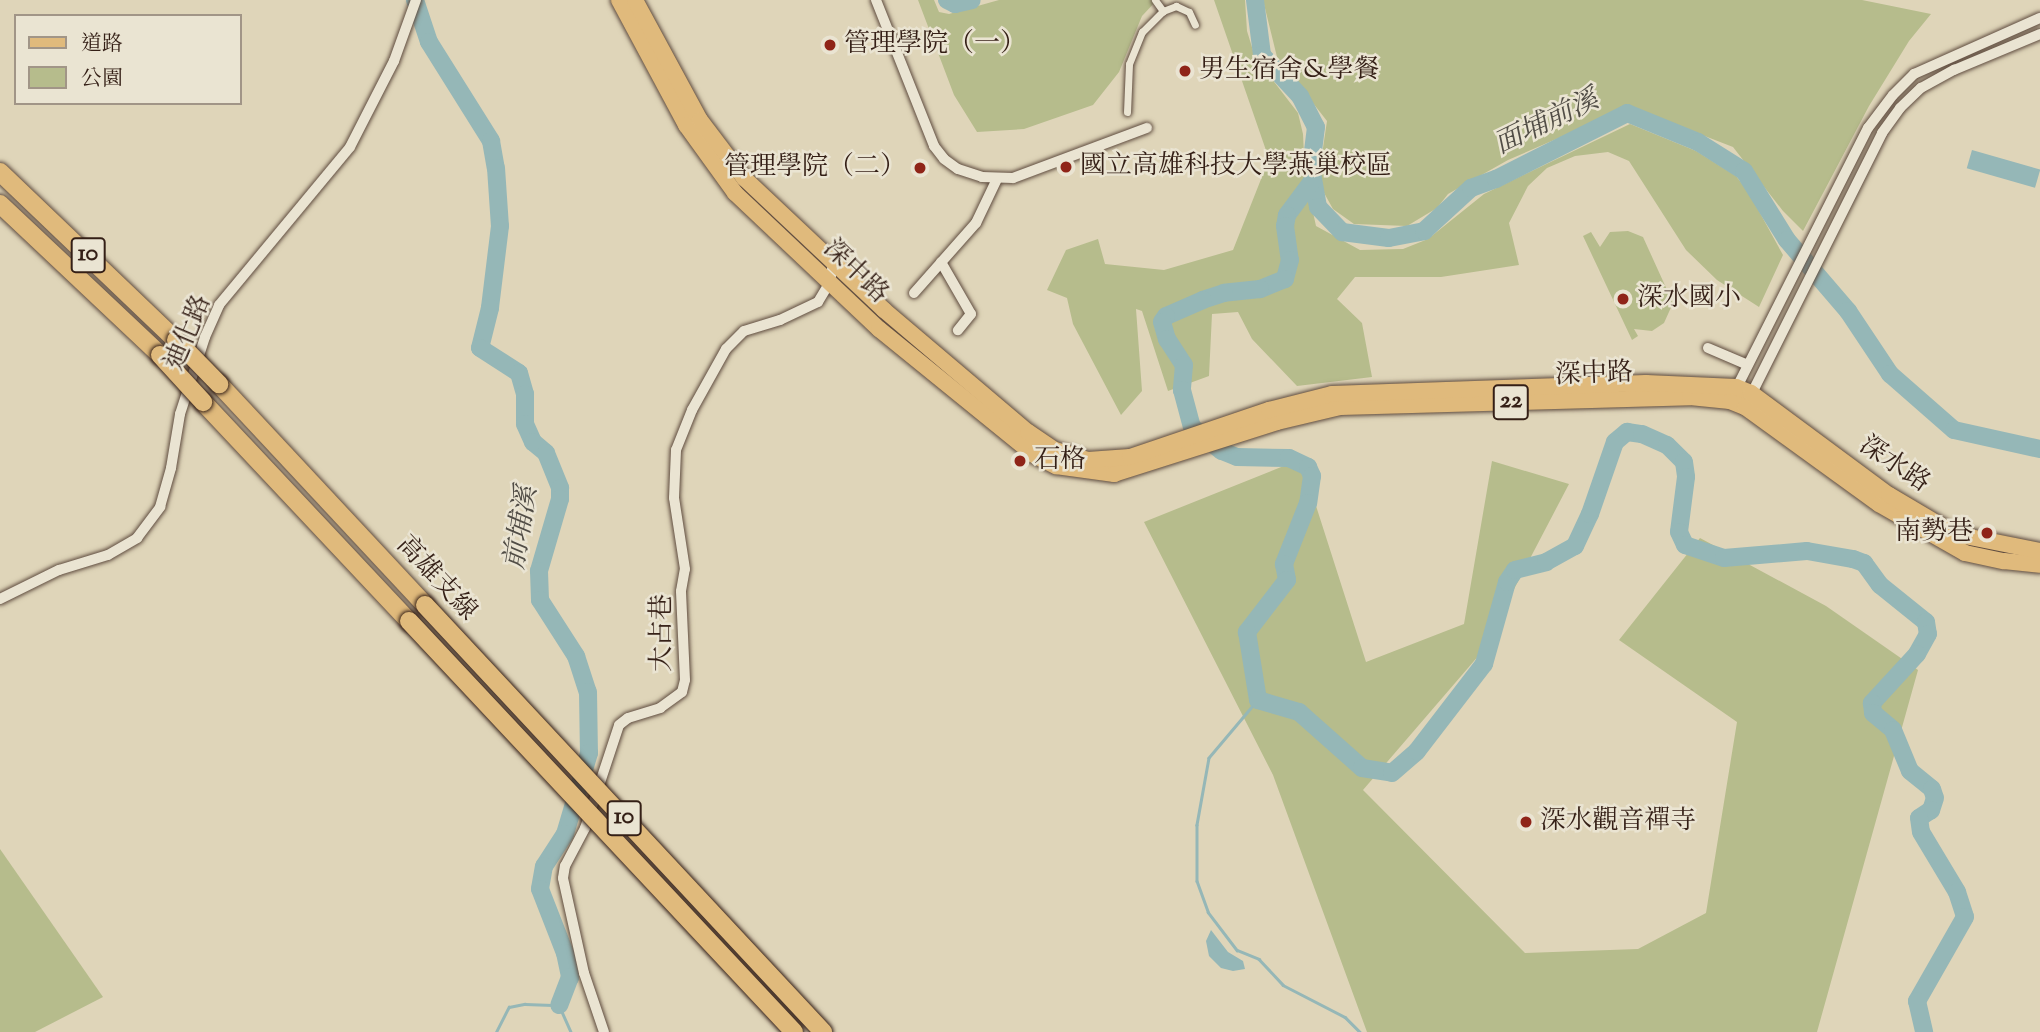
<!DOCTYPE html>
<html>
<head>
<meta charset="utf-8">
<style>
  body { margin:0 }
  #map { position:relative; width:2040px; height:1032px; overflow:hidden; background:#dfd5b9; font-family:"Sorts Mill Goudy","Noto Serif TC",serif }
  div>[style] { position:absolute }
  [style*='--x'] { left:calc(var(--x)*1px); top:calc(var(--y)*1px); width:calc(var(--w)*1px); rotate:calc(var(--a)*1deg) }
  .green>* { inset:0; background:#b6bc8c }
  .water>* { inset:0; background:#95b7b7; transform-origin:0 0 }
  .stream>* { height:2.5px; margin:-1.25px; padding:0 1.25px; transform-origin:1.25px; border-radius:1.25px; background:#95b7b7 }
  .river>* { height:18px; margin:-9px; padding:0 9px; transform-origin:9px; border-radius:9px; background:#95b7b7 }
  .roads { filter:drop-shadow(0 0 2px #5f4c3f) drop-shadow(0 0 2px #5f4c3f) }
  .pedestrian>* { height:7px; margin:-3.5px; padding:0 3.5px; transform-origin:3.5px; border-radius:3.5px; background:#eae4d2 }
  .minor>* { height:10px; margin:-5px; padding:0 5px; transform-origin:5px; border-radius:5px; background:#eae4d2 }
  .primary>* { height:16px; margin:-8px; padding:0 8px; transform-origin:8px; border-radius:8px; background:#e0ba7c }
  .motorway>* { height:18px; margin:-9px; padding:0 9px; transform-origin:9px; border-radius:9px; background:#e0ba7c }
  .bridges { filter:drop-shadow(0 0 2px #341f16) drop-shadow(0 0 2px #341f16) }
  .motorway-bridge>* { height:18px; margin:-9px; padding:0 9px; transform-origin:9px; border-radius:9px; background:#e0ba7c }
  .dots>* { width:19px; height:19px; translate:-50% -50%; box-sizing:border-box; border:4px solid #eae4d2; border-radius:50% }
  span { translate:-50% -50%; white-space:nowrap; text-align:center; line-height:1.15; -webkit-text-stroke:5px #eae4d2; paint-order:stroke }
  .shield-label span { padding:2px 5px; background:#eae4d2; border:2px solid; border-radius:5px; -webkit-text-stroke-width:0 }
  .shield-label { font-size:24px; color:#341f16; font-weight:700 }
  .poi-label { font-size:26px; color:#341f16 }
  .left { translate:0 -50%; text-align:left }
  .right { translate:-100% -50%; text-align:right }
  .street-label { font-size:26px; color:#341f16 }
  .water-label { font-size:28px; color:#514d46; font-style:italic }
  .legend { position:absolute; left:14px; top:14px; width:228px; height:91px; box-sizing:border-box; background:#eae4d2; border:2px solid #a19587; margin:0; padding:9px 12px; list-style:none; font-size:21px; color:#341f16 }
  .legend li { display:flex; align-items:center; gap:14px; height:35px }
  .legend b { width:35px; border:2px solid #a19587 }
</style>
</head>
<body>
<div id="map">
  <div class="green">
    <div style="clip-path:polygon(918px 0,934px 0,939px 12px,949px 14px,999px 0,1157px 0,1142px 16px,1119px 72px,1093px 105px,1024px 129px,977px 132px,954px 95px)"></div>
    <div style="clip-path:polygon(1214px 0,1245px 0,1247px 31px,1255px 57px,1298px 113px,1303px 134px,1305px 176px,1316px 226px,1360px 250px,1403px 249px,1428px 239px,1484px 194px,1630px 124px,1696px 151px,1736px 176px,1749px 193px,1783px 255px,1759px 307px,1717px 280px,1686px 250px,1629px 161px,1608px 152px,1575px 156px,1547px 168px,1528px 186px,1509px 223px,1519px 265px,1441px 277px,1355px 277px,1337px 299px,1362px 323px,1372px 377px,1297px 386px,1252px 339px,1238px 312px,1212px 314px,1209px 376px,1168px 391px,1142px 311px,1136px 309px,1142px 391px,1121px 415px,1073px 324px,1067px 298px,1047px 290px,1066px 250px,1098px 239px,1105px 264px,1164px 270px,1233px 250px,1269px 159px)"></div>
    <div style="clip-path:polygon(1263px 0,1862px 0,1931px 14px,1909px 41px,1869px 106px,1803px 231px,1783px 211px,1733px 147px,1630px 107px,1508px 160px,1448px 194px,1437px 208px,1407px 226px,1354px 224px,1333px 209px,1323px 191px,1320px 168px,1327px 121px,1277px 57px)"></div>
    <div style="clip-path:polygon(1628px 231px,1643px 237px,1673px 303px,1664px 323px,1652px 331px,1634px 329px,1638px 336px,1632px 340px,1583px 236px,1591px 232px,1600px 247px,1610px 232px)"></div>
    <div style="clip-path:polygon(1301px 459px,1366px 662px,1464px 624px,1492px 461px,1569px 484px,1480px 654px,1363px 790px,1525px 953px,1638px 949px,1706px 913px,1737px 722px,1619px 640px,1700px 538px,1826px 606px,1918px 670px,1817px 1032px,1367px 1032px,1273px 775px,1144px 522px)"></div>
    <div style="clip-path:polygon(0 849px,103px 997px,35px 1032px,0 1032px)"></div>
  </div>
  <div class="water">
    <div style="left:1972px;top:150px;width:71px;height:19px;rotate:16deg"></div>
    <div style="clip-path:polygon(1211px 930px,1228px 952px,1243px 961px,1245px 969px,1233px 971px,1221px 968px,1209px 956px,1206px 941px)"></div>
  </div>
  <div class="stream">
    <div style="--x:1258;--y:700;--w:76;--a:130.2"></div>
    <div style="--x:1209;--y:758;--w:68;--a:100.2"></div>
    <div style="--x:1197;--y:825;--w:56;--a:90"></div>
    <div style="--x:1197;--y:881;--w:33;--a:70"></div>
    <div style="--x:1208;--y:912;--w:48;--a:52.7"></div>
    <div style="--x:1237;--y:950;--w:24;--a:22"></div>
    <div style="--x:1259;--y:959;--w:35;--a:47"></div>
    <div style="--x:1283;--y:985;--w:70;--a:27.3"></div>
    <div style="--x:1345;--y:1017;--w:21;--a:45"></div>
    <div style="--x:496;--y:1032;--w:28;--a:-63"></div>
    <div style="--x:509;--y:1007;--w:16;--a:-11"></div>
    <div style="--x:525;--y:1004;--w:34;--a:2"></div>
    <div style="--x:559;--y:1005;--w:30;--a:66"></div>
  </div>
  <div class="river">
    <div style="--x:415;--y:0;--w:44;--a:71.6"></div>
    <div style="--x:429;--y:42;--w:117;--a:57.9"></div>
    <div style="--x:491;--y:141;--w:27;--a:80"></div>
    <div style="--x:496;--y:168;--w:58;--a:86.1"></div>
    <div style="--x:500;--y:226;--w:83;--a:97"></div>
    <div style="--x:490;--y:308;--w:41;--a:104"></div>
    <div style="--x:480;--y:348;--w:46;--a:32.7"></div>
    <div style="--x:519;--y:373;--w:22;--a:74"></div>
    <div style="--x:525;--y:394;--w:30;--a:90"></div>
    <div style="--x:525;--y:424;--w:20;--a:66"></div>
    <div style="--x:533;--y:442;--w:17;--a:40"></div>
    <div style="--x:546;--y:453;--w:38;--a:68"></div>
    <div style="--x:560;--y:488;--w:11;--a:90"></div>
    <div style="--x:560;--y:499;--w:75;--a:106.3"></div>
    <div style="--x:539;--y:571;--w:29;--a:88"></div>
    <div style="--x:540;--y:600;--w:67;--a:57.3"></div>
    <div style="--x:576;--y:656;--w:38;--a:72"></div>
    <div style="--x:588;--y:692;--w:61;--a:89.1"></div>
    <div style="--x:589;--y:753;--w:84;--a:106.5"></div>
    <div style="--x:565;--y:834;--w:38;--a:123"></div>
    <div style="--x:544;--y:866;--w:23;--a:100"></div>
    <div style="--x:540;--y:889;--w:69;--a:68.7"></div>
    <div style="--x:565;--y:953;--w:25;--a:78"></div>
    <div style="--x:570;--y:977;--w:30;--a:111"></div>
    <div style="--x:947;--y:0;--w:9;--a:27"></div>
    <div style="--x:955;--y:4;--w:17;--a:-13"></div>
    <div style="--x:1255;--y:0;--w:55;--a:82.7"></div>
    <div style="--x:1262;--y:55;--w:56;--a:47.2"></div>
    <div style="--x:1300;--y:96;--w:35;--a:63"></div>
    <div style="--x:1316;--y:127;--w:40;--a:97.1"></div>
    <div style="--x:1311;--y:167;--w:41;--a:80.1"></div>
    <div style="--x:1318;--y:207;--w:35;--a:46"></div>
    <div style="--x:1342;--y:232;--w:47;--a:7.3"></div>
    <div style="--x:1389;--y:238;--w:36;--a:-11"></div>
    <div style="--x:1424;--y:231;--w:64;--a:-42.5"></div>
    <div style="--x:1471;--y:188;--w:27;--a:-20"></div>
    <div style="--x:1496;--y:179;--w:147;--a:-26.7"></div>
    <div style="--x:1627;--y:113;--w:77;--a:22.2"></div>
    <div style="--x:1698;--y:142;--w:54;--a:32.2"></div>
    <div style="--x:1744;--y:171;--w:81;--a:58.1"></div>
    <div style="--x:1787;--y:240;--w:94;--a:49.3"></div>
    <div style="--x:1848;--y:311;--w:76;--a:56.3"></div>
    <div style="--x:1890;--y:374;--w:85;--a:41.2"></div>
    <div style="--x:1954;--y:430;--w:88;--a:12.5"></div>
    <div style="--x:1313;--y:180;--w:44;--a:126.6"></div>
    <div style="--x:1287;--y:215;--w:11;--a:100"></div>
    <div style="--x:1285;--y:226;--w:34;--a:82"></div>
    <div style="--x:1290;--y:260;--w:20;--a:105"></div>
    <div style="--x:1285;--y:279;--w:27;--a:158"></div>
    <div style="--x:1260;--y:289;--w:36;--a:174"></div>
    <div style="--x:1224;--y:293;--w:22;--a:162"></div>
    <div style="--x:1203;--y:300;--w:40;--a:156.6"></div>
    <div style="--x:1166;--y:316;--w:7;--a:124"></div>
    <div style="--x:1162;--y:322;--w:18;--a:74"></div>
    <div style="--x:1167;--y:339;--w:31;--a:57"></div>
    <div style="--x:1184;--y:365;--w:25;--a:95"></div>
    <div style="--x:1182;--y:390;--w:38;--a:75"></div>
    <div style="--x:1192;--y:427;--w:38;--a:39"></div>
    <div style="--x:1222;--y:451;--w:16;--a:22"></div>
    <div style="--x:1237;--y:457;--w:52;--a:1.1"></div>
    <div style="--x:1289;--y:458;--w:21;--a:25"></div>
    <div style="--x:1308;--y:467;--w:10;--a:66"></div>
    <div style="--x:1312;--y:476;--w:27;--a:98"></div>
    <div style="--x:1308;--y:503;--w:66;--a:111.5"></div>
    <div style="--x:1284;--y:564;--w:16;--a:79"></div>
    <div style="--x:1287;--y:580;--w:66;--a:127.6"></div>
    <div style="--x:1247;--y:632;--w:69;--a:80.8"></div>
    <div style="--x:1258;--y:700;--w:43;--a:16.3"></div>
    <div style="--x:1299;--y:712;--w:84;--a:41.6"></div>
    <div style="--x:1362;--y:768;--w:30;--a:9"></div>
    <div style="--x:1392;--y:773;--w:33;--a:-41"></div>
    <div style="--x:1417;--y:751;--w:110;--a:-52.4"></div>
    <div style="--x:1484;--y:664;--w:85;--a:-74.3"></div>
    <div style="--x:1507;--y:582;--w:14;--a:-56"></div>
    <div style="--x:1515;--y:570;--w:32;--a:-14"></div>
    <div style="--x:1546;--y:562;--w:33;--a:-29"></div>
    <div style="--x:1575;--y:546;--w:35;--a:-65"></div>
    <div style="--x:1590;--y:514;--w:76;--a:-70.9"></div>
    <div style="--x:1615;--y:442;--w:16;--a:-40"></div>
    <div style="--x:1627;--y:432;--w:15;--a:8"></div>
    <div style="--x:1642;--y:434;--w:27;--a:24"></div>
    <div style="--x:1667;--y:445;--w:24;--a:45"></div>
    <div style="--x:1684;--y:462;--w:15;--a:82"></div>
    <div style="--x:1686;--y:477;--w:55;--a:97.3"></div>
    <div style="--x:1679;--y:532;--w:14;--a:65"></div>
    <div style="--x:1685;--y:545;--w:41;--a:18.4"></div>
    <div style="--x:1724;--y:558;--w:83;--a:-4.8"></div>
    <div style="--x:1807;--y:551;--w:47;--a:9.9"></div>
    <div style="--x:1853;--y:559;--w:12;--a:20"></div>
    <div style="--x:1864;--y:563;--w:27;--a:54"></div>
    <div style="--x:1880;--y:585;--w:59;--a:38.8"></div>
    <div style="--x:1926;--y:622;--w:12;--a:81"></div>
    <div style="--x:1928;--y:634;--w:23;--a:119"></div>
    <div style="--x:1917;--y:654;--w:67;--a:132.6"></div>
    <div style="--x:1872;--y:703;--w:10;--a:84"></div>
    <div style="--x:1873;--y:713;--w:26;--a:40"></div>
    <div style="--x:1893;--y:730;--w:44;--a:67.5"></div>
    <div style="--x:1910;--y:771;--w:28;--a:39"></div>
    <div style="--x:1932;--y:789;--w:9;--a:72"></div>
    <div style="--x:1935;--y:798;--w:13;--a:108"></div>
    <div style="--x:1931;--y:810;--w:14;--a:146"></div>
    <div style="--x:1919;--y:818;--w:14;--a:82"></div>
    <div style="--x:1921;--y:832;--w:70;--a:59"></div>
    <div style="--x:1957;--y:892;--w:26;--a:72"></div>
    <div style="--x:1965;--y:917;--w:97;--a:119.7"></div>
    <div style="--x:1917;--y:1001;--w:32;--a:77"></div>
  </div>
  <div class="roads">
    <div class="pedestrian">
      <div style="--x:1155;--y:0;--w:14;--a:54"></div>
      <div style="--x:1127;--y:112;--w:48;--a:-87.6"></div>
      <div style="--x:1129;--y:64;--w:35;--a:-68"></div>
      <div style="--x:1142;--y:32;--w:30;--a:-45"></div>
      <div style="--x:1163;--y:11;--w:14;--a:-21"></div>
      <div style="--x:1176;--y:6;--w:14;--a:25"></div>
      <div style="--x:1189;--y:12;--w:14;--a:65"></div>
    </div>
    <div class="minor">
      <div style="--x:876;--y:0;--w:157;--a:68.3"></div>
      <div style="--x:934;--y:146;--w:16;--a:52"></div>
      <div style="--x:944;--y:159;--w:17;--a:36"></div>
      <div style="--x:958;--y:169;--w:25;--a:18"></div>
      <div style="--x:982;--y:177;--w:31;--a:2"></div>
      <div style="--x:1013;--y:178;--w:143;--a:-20.5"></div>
      <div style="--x:941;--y:262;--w:60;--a:60"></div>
      <div style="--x:971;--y:314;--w:21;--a:129"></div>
      <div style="--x:914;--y:293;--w:94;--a:-48.5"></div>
      <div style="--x:976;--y:223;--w:49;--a:-64.5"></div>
      <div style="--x:1708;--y:348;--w:43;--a:23"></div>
      <div style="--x:1735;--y:391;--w:295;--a:-63.2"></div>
      <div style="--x:1868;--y:128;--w:41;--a:-52.9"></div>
      <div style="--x:1893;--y:95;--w:30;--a:-45"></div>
      <div style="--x:1914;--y:74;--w:138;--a:-24"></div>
      <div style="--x:1750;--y:397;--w:295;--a:-63.4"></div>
      <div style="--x:1882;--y:133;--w:31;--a:-54"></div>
      <div style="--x:1900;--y:108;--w:29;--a:-44"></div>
      <div style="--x:1921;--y:88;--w:38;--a:-29"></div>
      <div style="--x:1954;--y:70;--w:93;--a:-22.7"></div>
      <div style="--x:0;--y:599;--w:66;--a:-26.2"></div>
      <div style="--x:59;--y:570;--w:51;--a:-17"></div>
      <div style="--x:108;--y:555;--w:34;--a:-30"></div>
      <div style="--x:137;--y:538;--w:39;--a:-53"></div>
      <div style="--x:160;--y:507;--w:41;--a:-74.2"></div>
      <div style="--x:171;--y:468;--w:55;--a:-80.5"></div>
      <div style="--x:180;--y:414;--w:81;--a:-72"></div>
      <div style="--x:205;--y:337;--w:35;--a:-66"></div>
      <div style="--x:219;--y:305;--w:205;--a:-50.3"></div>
      <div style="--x:350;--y:147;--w:97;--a:-62.9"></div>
      <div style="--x:394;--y:61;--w:65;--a:-70.2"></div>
      <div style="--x:604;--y:1032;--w:62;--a:-108.7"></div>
      <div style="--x:584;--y:973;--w:97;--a:-102.5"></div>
      <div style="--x:563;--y:878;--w:12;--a:-81"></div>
      <div style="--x:565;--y:866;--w:43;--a:-62.2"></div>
      <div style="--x:585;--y:828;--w:108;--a:-71.7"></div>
      <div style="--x:619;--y:725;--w:11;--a:-38"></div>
      <div style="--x:628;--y:718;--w:34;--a:-17"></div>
      <div style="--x:660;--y:708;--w:27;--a:-36"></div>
      <div style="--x:682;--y:692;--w:12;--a:-76"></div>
      <div style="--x:685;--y:680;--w:89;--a:-92.6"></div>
      <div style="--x:681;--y:591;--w:22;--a:-80"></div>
      <div style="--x:685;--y:569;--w:72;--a:-98.8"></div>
      <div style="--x:674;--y:498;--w:48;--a:-87.6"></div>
      <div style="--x:676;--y:450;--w:43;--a:-68.2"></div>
      <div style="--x:692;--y:410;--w:70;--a:-60.9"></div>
      <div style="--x:726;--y:349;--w:25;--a:-45"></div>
      <div style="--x:744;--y:331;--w:38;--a:-17"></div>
      <div style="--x:780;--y:320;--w:42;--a:-25.3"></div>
      <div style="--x:818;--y:302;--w:23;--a:-59"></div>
      <div style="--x:830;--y:282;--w:19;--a:-81"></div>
    </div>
    <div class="primary">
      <div style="--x:619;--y:0;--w:142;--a:61.8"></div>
      <div style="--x:686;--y:125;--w:84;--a:54.2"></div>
      <div style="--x:735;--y:193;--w:198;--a:43.4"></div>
      <div style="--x:879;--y:329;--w:200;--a:39.1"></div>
      <div style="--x:1034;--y:455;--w:25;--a:27"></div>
      <div style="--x:1056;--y:466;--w:59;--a:7.9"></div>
      <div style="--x:1114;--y:474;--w:171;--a:-17.7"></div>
      <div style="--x:1277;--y:422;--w:65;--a:-13.4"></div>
      <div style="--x:1340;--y:407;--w:350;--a:-1.6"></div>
      <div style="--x:1690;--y:397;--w:40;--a:5.7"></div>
      <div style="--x:1730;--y:401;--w:16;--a:22"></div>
      <div style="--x:1745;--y:407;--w:165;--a:35.9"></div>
      <div style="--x:1879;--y:504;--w:99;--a:29.7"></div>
      <div style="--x:1965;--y:553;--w:40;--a:12"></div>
      <div style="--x:2004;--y:561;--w:36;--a:6"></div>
      <div style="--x:635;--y:0;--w:136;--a:61.6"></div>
      <div style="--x:700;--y:120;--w:73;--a:52.8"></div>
      <div style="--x:744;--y:178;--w:192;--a:43.3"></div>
      <div style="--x:884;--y:310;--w:189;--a:40.3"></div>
      <div style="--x:1028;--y:432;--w:32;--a:34"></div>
      <div style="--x:1055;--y:450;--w:34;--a:17"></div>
      <div style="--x:1088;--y:460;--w:42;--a:-4.1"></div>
      <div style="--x:1130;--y:457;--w:147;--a:-18.7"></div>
      <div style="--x:1269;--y:410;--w:65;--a:-14.3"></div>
      <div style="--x:1332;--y:394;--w:314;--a:-2"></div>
      <div style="--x:1646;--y:383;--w:90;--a:2.5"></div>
      <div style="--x:1736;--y:387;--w:16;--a:22"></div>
      <div style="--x:1751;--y:393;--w:172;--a:36.5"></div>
      <div style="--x:1889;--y:495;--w:77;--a:30.6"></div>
      <div style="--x:1955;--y:534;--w:87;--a:11.3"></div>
    </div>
    <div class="motorway">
      <div style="--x:0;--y:172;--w:243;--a:43.7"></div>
      <div style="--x:0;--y:204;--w:220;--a:43.3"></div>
      <div style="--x:219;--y:384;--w:302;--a:47"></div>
      <div style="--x:203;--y:402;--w:301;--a:46.8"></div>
    </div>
  </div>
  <div class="bridges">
    <div class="motorway-bridge">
      <div style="--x:176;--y:340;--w:62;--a:45.7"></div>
      <div style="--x:160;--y:355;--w:64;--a:47.5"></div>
      <div style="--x:425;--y:605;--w:584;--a:47.01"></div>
      <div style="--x:409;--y:621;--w:563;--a:46.87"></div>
    </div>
  </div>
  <div class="dots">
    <div style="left:830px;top:45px;background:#8f2418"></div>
    <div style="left:1185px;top:71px;background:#8f2418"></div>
    <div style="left:1066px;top:167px;background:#8f2418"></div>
    <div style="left:920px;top:168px;background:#8f2418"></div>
    <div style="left:1623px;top:299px;background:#8f2418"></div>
    <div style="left:1020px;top:461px;background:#8f2418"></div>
    <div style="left:1987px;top:533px;background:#8f2418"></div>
    <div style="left:1526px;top:822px;background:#8f2418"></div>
  </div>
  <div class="shield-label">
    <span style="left:88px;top:255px">10</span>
    <span style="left:1511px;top:402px">22</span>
    <span style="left:624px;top:818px">10</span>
  </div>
  <div class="poi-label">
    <span class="left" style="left:844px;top:45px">管理學院（一）</span>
    <span class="left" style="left:1199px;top:71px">男生宿舍&amp;學餐</span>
    <span class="left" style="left:1080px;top:167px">國立高雄科技大學燕巢校區</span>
    <span class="right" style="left:906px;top:168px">管理學院（二）</span>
    <span class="left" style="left:1637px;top:299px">深水國小</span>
    <span class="left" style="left:1034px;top:461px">石格</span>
    <span class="right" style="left:1973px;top:533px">南勢巷</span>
    <span class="left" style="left:1540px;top:822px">深水觀音禪寺</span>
  </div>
  <div class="street-label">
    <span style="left:855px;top:272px;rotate:44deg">深中路</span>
    <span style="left:189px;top:333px;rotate:-67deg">迪化路</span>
    <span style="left:1594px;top:375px;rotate:-2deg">深中路</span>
    <span style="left:1894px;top:465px;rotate:34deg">深水路</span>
    <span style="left:436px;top:579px;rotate:47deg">高雄支線</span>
    <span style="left:663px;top:633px;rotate:-90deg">大占巷</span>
  </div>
  <div class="water-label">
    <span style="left:1547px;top:123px;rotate:-26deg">面埔前溪</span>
    <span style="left:522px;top:528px;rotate:-81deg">前埔溪</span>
  </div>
  <ul class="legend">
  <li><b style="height:9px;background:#e0ba7c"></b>道路</li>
  <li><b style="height:19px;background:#b6bc8c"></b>公園</li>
  </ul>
</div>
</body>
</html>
